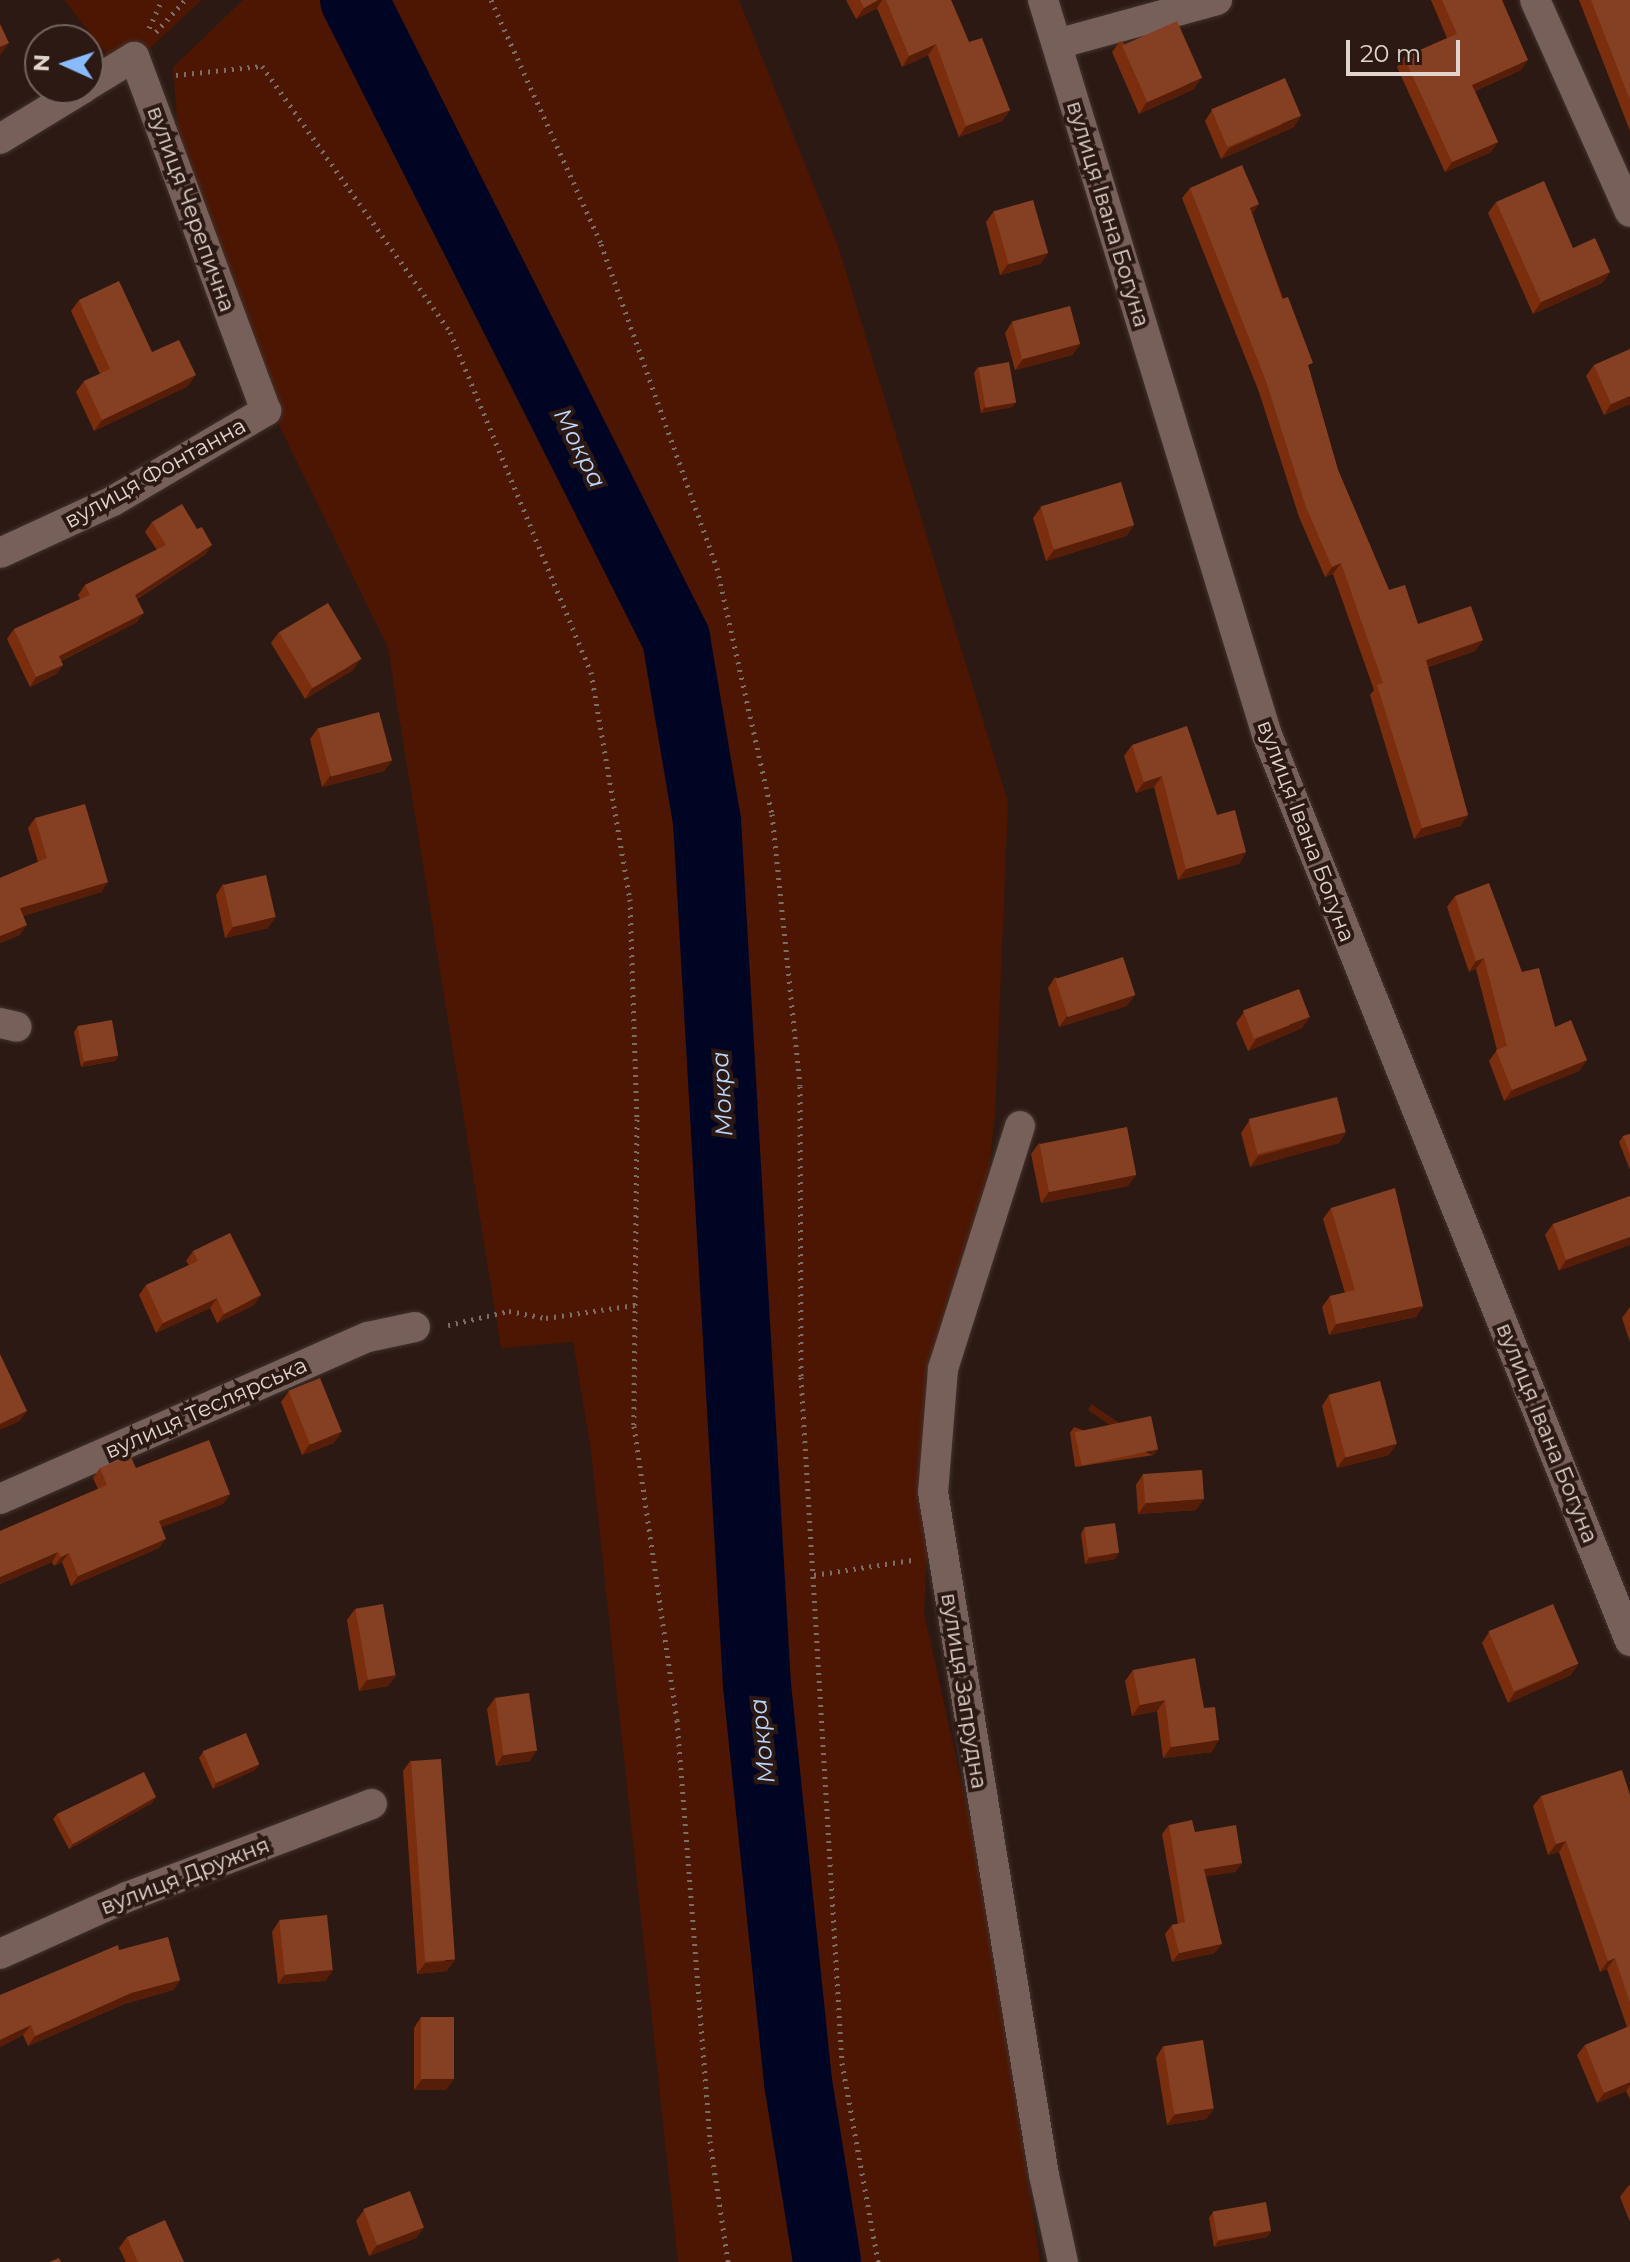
<!DOCTYPE html>
<html>
<head>
<meta charset="utf-8">
<style>
  body { margin:0 }
  #map { position:relative; width:1630px; height:2262px; overflow:hidden; background:#2c1913; font-family:Montserrat,sans-serif }
  div>[style] { position:absolute }
  [style*='--x'] { left:calc(var(--x)*1px); top:calc(var(--y)*1px); width:calc(var(--w)*1px); rotate:calc(var(--a)*1deg) }
  .green>* { inset:0; background:#4c1602 }
  .river>* { height:68px; margin:-34px; padding:0 34px; transform-origin:34px; border-radius:34px; background:#000524 }
  .path>* { height:5px; margin-top:-2.5px; transform-origin:0; background:repeating-linear-gradient(90deg,#7d6d67 0 2px,transparent 0 8px) }
  .roads { filter:drop-shadow(0 0 2px #40322f) drop-shadow(0 0 2px #40322f) }
  .street>* { height:30px; margin:-15px; padding:0 15px; transform-origin:15px; border-radius:15px; background:#776059 }
  .wall>* { inset:0; background:#7a2e0e }
  .shaded-wall>* { inset:0; background:#561e08; transform-origin:0 0 }
  .building>* { inset:0; background:#854023; transform-origin:0 0 }
  span { translate:-50% -50%; white-space:nowrap; text-align:center; line-height:1.15; -webkit-text-stroke:8px #2c1913; paint-order:stroke }
  .street-label { font-size:22px; color:#e1d4cf }
  .water-label { font-size:24px; color:#bad6fb; font-style:italic }
  .north { position:absolute; left:24px; top:24px; width:80px; height:80px; box-sizing:border-box; background:#2c1913; border:2px solid #74645e; border-radius:50%; rotate:273deg; font-size:22px; font-weight:700; line-height:32px; text-align:center; color:#e1d4cf }
  .north::after { content:''; display:block; margin:auto; width:28px; height:36px; background:#88bafc; clip-path:polygon(50% 0,100% 100%,50% 72%,0 100%) }
  .scale { position:absolute; left:1346px; top:40px; width:114px; height:36px; box-sizing:border-box; border:4px solid #e1d4cf; border-top:0; padding-left:10px; font-size:24px; line-height:28px; white-space:nowrap; color:#e1d4cf; -webkit-text-stroke:6px #2c1913; paint-order:stroke }
</style>
</head>
<body>
<div id="map">
  <div class="green">
    <div style="clip-path:polygon(64px 0,202px 0,122px 74px)"></div>
    <div style="clip-path:polygon(243px 0,739px 0,838px 246px,1008px 802px,995px 1115px,979px 1260px,933px 1441px,924px 1613px,986px 1893px,1040px 2262px,678px 2262px,591px 1451px,573px 1342px,501px 1348px,388px 648px,234px 333px,180px 159px,173px 67px)"></div>
  </div>
  <div class="river">
    <div style="--x:354;--y:0;--w:715;--a:63.22"></div>
    <div style="--x:676;--y:638;--w:186;--a:80.4"></div>
    <div style="--x:707;--y:821;--w:865;--a:86.69"></div>
    <div style="--x:757;--y:1685;--w:399;--a:84.1"></div>
    <div style="--x:798;--y:2082;--w:182;--a:80.8"></div>
  </div>
  <div class="path">
    <div style="--x:491;--y:0;--w:268;--a:65.7"></div>
    <div style="--x:601;--y:244;--w:344;--a:70.3"></div>
    <div style="--x:717;--y:568;--w:252;--a:77.4"></div>
    <div style="--x:772;--y:814;--w:273;--a:84.1"></div>
    <div style="--x:800;--y:1086;--w:291;--a:89.8"></div>
    <div style="--x:801;--y:1377;--w:687;--a:86.58"></div>
    <div style="--x:842;--y:2063;--w:202;--a:79.7"></div>
    <div style="--x:149;--y:28;--w:31;--a:-65"></div>
    <div style="--x:156;--y:32;--w:43;--a:-47.8"></div>
    <div style="--x:176;--y:75;--w:86;--a:-6"></div>
    <div style="--x:262;--y:66;--w:326;--a:54.7"></div>
    <div style="--x:450;--y:332;--w:368;--a:67.5"></div>
    <div style="--x:591;--y:672;--w:230;--a:80.3"></div>
    <div style="--x:630;--y:899;--w:220;--a:88.2"></div>
    <div style="--x:637;--y:1119;--w:307;--a:90.6"></div>
    <div style="--x:634;--y:1426;--w:297;--a:81.7"></div>
    <div style="--x:677;--y:1720;--w:422;--a:85.5"></div>
    <div style="--x:710;--y:2141;--w:122;--a:81.5"></div>
    <div style="--x:448;--y:1325;--w:63;--a:-12.9"></div>
    <div style="--x:509;--y:1311;--w:38;--a:11"></div>
    <div style="--x:546;--y:1318;--w:90;--a:-8.3"></div>
    <div style="--x:814;--y:1575;--w:99;--a:-8.7"></div>
  </div>
  <div class="roads">
    <div class="street">
      <div style="--x:1043;--y:0;--w:768;--a:73.05"></div>
      <div style="--x:1267;--y:735;--w:976;--a:68.17"></div>
      <div style="--x:1535;--y:0;--w:232;--a:65.9"></div>
      <div style="--x:1057;--y:44;--w:166;--a:-15.4"></div>
      <div style="--x:0;--y:139;--w:98;--a:-31.3"></div>
      <div style="--x:0;--y:553;--w:124;--a:-24.7"></div>
      <div style="--x:113;--y:501;--w:178;--a:-30.5"></div>
      <div style="--x:266;--y:411;--w:378;--a:-110.4"></div>
      <div style="--x:134;--y:57;--w:54;--a:148.7"></div>
      <div style="--x:0;--y:1023;--w:17;--a:13"></div>
      <div style="--x:1020;--y:1126;--w:255;--a:107.6"></div>
      <div style="--x:943;--y:1369;--w:123;--a:94.6"></div>
      <div style="--x:933;--y:1492;--w:692;--a:80.77"></div>
      <div style="--x:1044;--y:2175;--w:89;--a:77.7"></div>
      <div style="--x:0;--y:1499;--w:402;--a:-23.8"></div>
      <div style="--x:368;--y:1337;--w:48;--a:-12"></div>
      <div style="--x:0;--y:1954;--w:139;--a:-24.2"></div>
      <div style="--x:127;--y:1897;--w:262;--a:-20.8"></div>
    </div>
  </div>
  <div class="wall">
    <div style="clip-path:polygon(846px 0,951px 0,969px 42px,1010px 110px,1002px 121px,959px 137px,928px 55px,902px 67px,877px 8px,856px 19px)"></div>
    <div style="clip-path:polygon(1431px 0,1502px 0,1521px 70px,1475px 91px,1498px 142px,1491px 152px,1445px 172px,1397px 67px,1404px 57px,1447px 38px)"></div>
    <div style="clip-path:polygon(1579px 0,1630px 0,1630px 131px)"></div>
    <div style="clip-path:polygon(1120px 41px,1194px 89px,1139px 114px,1112px 52px)"></div>
    <div style="clip-path:polygon(1212px 110px,1294px 127px,1221px 159px,1205px 121px)"></div>
    <div style="clip-path:polygon(1190px 188px,1252px 214px,1309px 369px,1338px 470px,1389px 590px,1418px 624px,1483px 640px,1475px 651px,1428px 667px,1468px 815px,1460px 826px,1414px 839px,1370px 695px,1374px 690px,1333px 574px,1325px 577px,1299px 517px,1259px 392px,1182px 198px)"></div>
    <div style="clip-path:polygon(1496px 202px,1573px 248px,1610px 272px,1602px 283px,1533px 314px,1488px 213px)"></div>
    <div style="clip-path:polygon(994px 211px,1048px 253px,1040px 264px,1000px 275px,986px 222px)"></div>
    <div style="clip-path:polygon(79px 300px,152px 352px,188px 386px,94px 431px,76px 392px,84px 381px,100px 374px,71px 311px)"></div>
    <div style="clip-path:polygon(1012px 322px,1080px 344px,1072px 355px,1015px 370px,1005px 333px)"></div>
    <div style="clip-path:polygon(1594px 365px,1630px 404px,1604px 415px,1586px 376px)"></div>
    <div style="clip-path:polygon(978px 367px,1016px 402px,1012px 407px,981px 413px,974px 373px)"></div>
    <div style="clip-path:polygon(1041px 507px,1134px 525px,1126px 536px,1046px 561px,1033px 518px)"></div>
    <div style="clip-path:polygon(152px 522px,206px 554px,137px 599px,137px 622px,61px 661px,63px 665px,56px 674px,30px 687px,7px 639px,14px 629px,80px 599px,78px 595px,85px 585px,157px 550px,145px 532px)"></div>
    <div style="clip-path:polygon(279px 632px,353px 670px,305px 699px,271px 643px)"></div>
    <div style="clip-path:polygon(318px 728px,392px 760px,384px 771px,322px 787px,310px 739px)"></div>
    <div style="clip-path:polygon(1132px 745px,1246px 852px,1239px 864px,1178px 880px,1154px 787px,1136px 793px,1124px 756px)"></div>
    <div style="clip-path:polygon(35px 818px,108px 882px,101px 892px,23px 916px,20px 935px,0 943px,0 878px,38px 862px,28px 828px)"></div>
    <div style="clip-path:polygon(223px 884px,268px 928px,225px 938px,216px 895px)"></div>
    <div style="clip-path:polygon(1455px 896px,1522px 972px,1555px 1027px,1587px 1060px,1579px 1071px,1504px 1101px,1489px 1061px,1497px 1050px,1476px 969px,1469px 972px,1447px 907px)"></div>
    <div style="clip-path:polygon(1055px 977px,1127px 1006px,1059px 1027px,1048px 988px)"></div>
    <div style="clip-path:polygon(1244px 1012px,1302px 1028px,1248px 1051px,1236px 1023px)"></div>
    <div style="clip-path:polygon(78px 1026px,118px 1055px,115px 1061px,81px 1067px,74px 1032px)"></div>
    <div style="clip-path:polygon(1249px 1121px,1346px 1132px,1339px 1143px,1250px 1167px,1241px 1133px)"></div>
    <div style="clip-path:polygon(1630px 1134px,1630px 1170px,1619px 1142px,1623px 1136px)"></div>
    <div style="clip-path:polygon(1039px 1143px,1128px 1186px,1041px 1203px,1031px 1154px)"></div>
    <div style="clip-path:polygon(1630px 1196px,1559px 1271px,1545px 1235px,1553px 1224px)"></div>
    <div style="clip-path:polygon(1331px 1208px,1423px 1306px,1416px 1317px,1329px 1335px,1322px 1307px,1330px 1296px,1345px 1293px,1323px 1219px)"></div>
    <div style="clip-path:polygon(193px 1251px,254px 1305px,217px 1323px,210px 1308px,156px 1333px,139px 1295px,146px 1285px,189px 1265px,186px 1261px)"></div>
    <div style="clip-path:polygon(1630px 1307px,1630px 1342px,1622px 1318px)"></div>
    <div style="clip-path:polygon(289px 1391px,334px 1443px,302px 1455px,281px 1402px)"></div>
    <div style="clip-path:polygon(1329px 1395px,1389px 1455px,1337px 1468px,1322px 1406px)"></div>
    <div style="clip-path:polygon(1074px 1427px,1154px 1455px,1075px 1467px,1070px 1433px)"></div>
    <div style="clip-path:polygon(100px 1468px,136px 1468px,230px 1494px,223px 1504px,161px 1527px,159px 1548px,71px 1586px,62px 1562px,54px 1566px,52px 1562px,0 1584px,0 1531px,98px 1489px,93px 1478px)"></div>
    <div style="clip-path:polygon(1143px 1474px,1196px 1510px,1138px 1514px,1136px 1485px)"></div>
    <div style="clip-path:polygon(1084px 1528px,1115px 1559px,1085px 1564px,1081px 1534px)"></div>
    <div style="clip-path:polygon(355px 1609px,396px 1675px,388px 1686px,359px 1691px,347px 1620px)"></div>
    <div style="clip-path:polygon(1489px 1632px,1571px 1675px,1508px 1703px,1482px 1643px)"></div>
    <div style="clip-path:polygon(1133px 1670px,1204px 1708px,1212px 1752px,1163px 1758px,1157px 1711px,1132px 1716px,1125px 1681px)"></div>
    <div style="clip-path:polygon(495px 1698px,530px 1761px,496px 1766px,487px 1709px)"></div>
    <div style="clip-path:polygon(203px 1752px,259px 1764px,255px 1770px,213px 1789px,199px 1758px)"></div>
    <div style="clip-path:polygon(411px 1760px,447px 1971px,417px 1974px,403px 1771px)"></div>
    <div style="clip-path:polygon(1630px 1795px,1630px 2099px,1626px 2091px,1597px 2103px,1577px 2055px,1585px 2045px,1627px 2027px,1607px 1969px,1600px 1972px,1559px 1852px,1548px 1855px,1533px 1806px,1541px 1796px)"></div>
    <div style="clip-path:polygon(152px 1803px,69px 1849px,53px 1819px,57px 1814px)"></div>
    <div style="clip-path:polygon(1169px 1825px,1242px 1863px,1235px 1872px,1206px 1876px,1215px 1953px,1172px 1962px,1165px 1934px,1172px 1925px,1178px 1924px,1162px 1834px)"></div>
    <div style="clip-path:polygon(279px 1921px,333px 1970px,325px 1981px,278px 1984px,272px 1932px)"></div>
    <div style="clip-path:polygon(119px 1950px,180px 1980px,173px 1990px,124px 2004px,28px 2046px,23px 2035px,0 2047px)"></div>
    <div style="clip-path:polygon(421px 2017px,446px 2090px,414px 2090px,414px 2028px)"></div>
    <div style="clip-path:polygon(1163px 2046px,1214px 2108px,1206px 2119px,1167px 2125px,1156px 2058px)"></div>
    <div style="clip-path:polygon(1630px 2185px,1630px 2222px,1620px 2197px,1628px 2186px)"></div>
    <div style="clip-path:polygon(364px 2210px,424px 2227px,416px 2238px,369px 2256px,356px 2221px)"></div>
    <div style="clip-path:polygon(1213px 2212px,1271px 2231px,1267px 2237px,1214px 2247px,1209px 2218px)"></div>
    <div style="clip-path:polygon(127px 2237px,184px 2262px,126px 2262px,119px 2248px)"></div>
  </div>
  <div class="shaded-wall">
    <div style="clip-path:polygon(878px 0,882px 0,877px 8px,856px 19px,864px 8px)"></div>
    <div style="clip-path:polygon(9px 43px,1px 54px,0 55px,0 47px)"></div>
    <div style="clip-path:polygon(936px 44px,928px 55px,902px 67px,909px 56px)"></div>
    <div style="clip-path:polygon(1528px 60px,1521px 70px,1465px 95px,1472px 85px)"></div>
    <div style="clip-path:polygon(1202px 78px,1194px 89px,1139px 114px,1146px 103px)"></div>
    <div style="clip-path:polygon(1010px 110px,1002px 121px,959px 137px,966px 126px)"></div>
    <div style="clip-path:polygon(1301px 116px,1294px 127px,1221px 159px,1229px 148px)"></div>
    <div style="clip-path:polygon(1498px 142px,1491px 152px,1445px 172px,1452px 162px)"></div>
    <div style="clip-path:polygon(1259px 204px,1252px 215px,1250px 208px)"></div>
    <div style="clip-path:polygon(1048px 253px,1040px 264px,1000px 275px,1008px 264px)"></div>
    <div style="clip-path:polygon(1610px 272px,1602px 283px,1533px 314px,1541px 302px)"></div>
    <div style="clip-path:polygon(1080px 344px,1072px 355px,1015px 370px,1023px 359px)"></div>
    <div style="clip-path:polygon(196px 375px,188px 386px,94px 431px,102px 420px)"></div>
    <div style="clip-path:polygon(1630px 396px,1630px 404px,1604px 415px,1611px 404px)"></div>
    <div style="clip-path:polygon(1016px 402px,1012px 407px,981px 413px,985px 407px)"></div>
    <div style="clip-path:polygon(1134px 525px,1126px 536px,1046px 561px,1054px 550px)"></div>
    <div style="clip-path:polygon(212px 545px,206px 554px,128px 604px,135px 595px)"></div>
    <div style="clip-path:polygon(1341px 563px,1333px 574px,1325px 577px,1332px 567px)"></div>
    <div style="clip-path:polygon(144px 613px,137px 622px,52px 665px,59px 656px)"></div>
    <div style="clip-path:polygon(1483px 640px,1475px 651px,1418px 670px,1426px 660px)"></div>
    <div style="clip-path:polygon(361px 659px,353px 670px,305px 699px,312px 688px)"></div>
    <div style="clip-path:polygon(63px 665px,56px 674px,30px 687px,36px 677px)"></div>
    <div style="clip-path:polygon(392px 760px,384px 771px,322px 787px,330px 776px)"></div>
    <div style="clip-path:polygon(1162px 776px,1154px 787px,1136px 793px,1144px 782px)"></div>
    <div style="clip-path:polygon(1468px 815px,1460px 826px,1414px 839px,1422px 828px)"></div>
    <div style="clip-path:polygon(1246px 852px,1239px 864px,1178px 880px,1186px 869px)"></div>
    <div style="clip-path:polygon(108px 882px,101px 892px,13px 919px,20px 908px)"></div>
    <div style="clip-path:polygon(276px 917px,268px 928px,225px 938px,233px 927px)"></div>
    <div style="clip-path:polygon(27px 925px,20px 935px,0 943px,0 936px)"></div>
    <div style="clip-path:polygon(1484px 958px,1476px 969px,1469px 972px,1476px 961px)"></div>
    <div style="clip-path:polygon(1135px 995px,1127px 1006px,1059px 1027px,1067px 1016px)"></div>
    <div style="clip-path:polygon(1310px 1017px,1302px 1028px,1248px 1051px,1256px 1039px)"></div>
    <div style="clip-path:polygon(118px 1055px,115px 1061px,81px 1067px,85px 1061px)"></div>
    <div style="clip-path:polygon(1587px 1060px,1579px 1071px,1504px 1101px,1512px 1090px)"></div>
    <div style="clip-path:polygon(1346px 1132px,1339px 1143px,1250px 1167px,1258px 1156px)"></div>
    <div style="clip-path:polygon(1136px 1175px,1128px 1186px,1041px 1203px,1049px 1192px)"></div>
    <div style="clip-path:polygon(1630px 1237px,1630px 1245px,1559px 1271px,1566px 1260px)"></div>
    <div style="clip-path:polygon(261px 1295px,254px 1305px,217px 1323px,224px 1314px)"></div>
    <div style="clip-path:polygon(217px 1298px,210px 1308px,156px 1333px,163px 1323px)"></div>
    <div style="clip-path:polygon(1423px 1306px,1416px 1317px,1329px 1335px,1336px 1324px)"></div>
    <div style="clip-path:polygon(27px 1411px,20px 1421px,0 1430px,0 1424px)"></div>
    <div style="clip-path:polygon(342px 1432px,334px 1443px,302px 1455px,310px 1444px)"></div>
    <div style="clip-path:polygon(1397px 1444px,1389px 1455px,1337px 1468px,1345px 1457px)"></div>
    <div style="left:1158px;top:1449px;width:7px;height:80px;rotate:124deg"></div>
    <div style="clip-path:polygon(230px 1494px,223px 1504px,152px 1531px,159px 1521px)"></div>
    <div style="clip-path:polygon(1204px 1499px,1196px 1510px,1138px 1514px,1146px 1503px)"></div>
    <div style="clip-path:polygon(166px 1539px,159px 1548px,71px 1586px,78px 1576px)"></div>
    <div style="clip-path:polygon(58px 1552px,52px 1562px,0 1584px,0 1577px)"></div>
    <div style="clip-path:polygon(69px 1553px,62px 1562px,54px 1566px,61px 1557px)"></div>
    <div style="clip-path:polygon(1119px 1553px,1115px 1559px,1085px 1564px,1089px 1558px)"></div>
    <div style="clip-path:polygon(1579px 1664px,1571px 1675px,1508px 1703px,1515px 1692px)"></div>
    <div style="clip-path:polygon(396px 1675px,388px 1686px,359px 1691px,367px 1680px)"></div>
    <div style="clip-path:polygon(1165px 1700px,1157px 1711px,1132px 1716px,1140px 1705px)"></div>
    <div style="clip-path:polygon(1219px 1740px,1212px 1752px,1163px 1758px,1171px 1747px)"></div>
    <div style="clip-path:polygon(537px 1750px,530px 1761px,496px 1766px,503px 1755px)"></div>
    <div style="clip-path:polygon(259px 1764px,255px 1770px,213px 1789px,216px 1783px)"></div>
    <div style="clip-path:polygon(156px 1797px,152px 1803px,69px 1849px,73px 1844px)"></div>
    <div style="clip-path:polygon(1566px 1841px,1559px 1852px,1548px 1855px,1556px 1844px)"></div>
    <div style="clip-path:polygon(1242px 1863px,1235px 1872px,1197px 1878px,1204px 1869px)"></div>
    <div style="clip-path:polygon(1222px 1944px,1215px 1953px,1172px 1962px,1179px 1953px)"></div>
    <div style="clip-path:polygon(1615px 1958px,1607px 1969px,1600px 1972px,1608px 1961px)"></div>
    <div style="clip-path:polygon(455px 1960px,447px 1971px,417px 1974px,425px 1963px)"></div>
    <div style="clip-path:polygon(333px 1970px,325px 1981px,278px 1984px,286px 1973px)"></div>
    <div style="clip-path:polygon(180px 1980px,173px 1990px,124px 2004px,28px 2046px,35px 2036px,131px 1993px)"></div>
    <div style="clip-path:polygon(31px 2025px,23px 2035px,0 2047px,0 2040px)"></div>
    <div style="clip-path:polygon(422px 2079px,454px 2079px,446px 2090px,414px 2090px)"></div>
    <div style="clip-path:polygon(1630px 2082px,1630px 2086px,1626px 2091px,1597px 2103px,1604px 2093px)"></div>
    <div style="clip-path:polygon(1214px 2108px,1206px 2119px,1167px 2125px,1175px 2114px)"></div>
    <div style="clip-path:polygon(424px 2227px,416px 2238px,369px 2256px,377px 2245px)"></div>
    <div style="clip-path:polygon(1271px 2231px,1267px 2237px,1214px 2247px,1218px 2241px)"></div>
  </div>
  <div class="building">
    <div style="clip-path:polygon(860px 0,878px 0,864px 8px)"></div>
    <div style="clip-path:polygon(886px 0,951px 0,969px 42px,982px 38px,1010px 110px,966px 126px,936px 44px,909px 56px)"></div>
    <div style="clip-path:polygon(1442px 0,1502px 0,1528px 60px,1472px 85px,1498px 142px,1452px 162px,1404px 57px,1457px 34px)"></div>
    <div style="clip-path:polygon(1591px 0,1630px 0,1630px 100px)"></div>
    <div style="left:1177px;top:21px;width:62px;height:60px;rotate:66deg"></div>
    <div style="clip-path:polygon(0 24px,9px 43px,0 47px)"></div>
    <div style="left:1285px;top:78px;width:41px;height:80px;rotate:67deg"></div>
    <div style="clip-path:polygon(1242px 165px,1259px 204px,1250px 208px,1282px 299px,1288px 297px,1313px 363px,1308px 365px,1338px 470px,1389px 590px,1405px 585px,1418px 624px,1471px 606px,1483px 640px,1426px 660px,1468px 815px,1422px 828px,1377px 685px,1383px 683px,1341px 563px,1332px 567px,1306px 507px,1266px 381px,1190px 188px)"></div>
    <div style="clip-path:polygon(1544px 181px,1573px 248px,1595px 238px,1610px 272px,1541px 302px,1496px 202px)"></div>
    <div style="left:1033px;top:200px;width:55px;height:41px;rotate:74deg"></div>
    <div style="clip-path:polygon(119px 281px,152px 352px,179px 340px,196px 375px,102px 420px,84px 381px,110px 369px,79px 300px)"></div>
    <div style="left:1070px;top:306px;width:39px;height:60px;rotate:75deg"></div>
    <div style="clip-path:polygon(1630px 349px,1630px 396px,1611px 404px,1594px 365px)"></div>
    <div style="left:1009px;top:362px;width:41px;height:31px;rotate:80deg"></div>
    <div style="left:1121px;top:482px;width:45px;height:84px;rotate:73deg"></div>
    <div style="clip-path:polygon(182px 504px,197px 529px,202px 527px,212px 545px,135px 595px,144px 613px,59px 656px,63px 665px,36px 677px,14px 629px,90px 595px,85px 585px,166px 545px,152px 522px)"></div>
    <div style="left:328px;top:603px;width:65px;height:57px;rotate:59deg"></div>
    <div style="left:379px;top:712px;width:50px;height:63px;rotate:75deg"></div>
    <div style="clip-path:polygon(1187px 726px,1217px 815px,1235px 810px,1246px 852px,1186px 869px,1162px 776px,1144px 782px,1132px 745px)"></div>
    <div style="clip-path:polygon(85px 804px,108px 882px,20px 908px,27px 925px,0 936px,0 878px,47px 858px,35px 818px)"></div>
    <div style="left:266px;top:875px;width:43px;height:44px;rotate:77deg"></div>
    <div style="clip-path:polygon(1489px 883px,1522px 972px,1539px 968px,1555px 1027px,1571px 1020px,1587px 1060px,1512px 1090px,1496px 1050px,1507px 1046px,1484px 958px,1476px 961px,1455px 896px)"></div>
    <div style="left:1123px;top:957px;width:40px;height:71px;rotate:72deg"></div>
    <div style="left:1299px;top:989px;width:30px;height:60px;rotate:69deg"></div>
    <div style="left:112px;top:1020px;width:36px;height:35px;rotate:80deg"></div>
    <div style="left:1337px;top:1097px;width:36px;height:91px;rotate:76deg"></div>
    <div style="left:1127px;top:1127px;width:49px;height:89px;rotate:79deg"></div>
    <div style="clip-path:polygon(1630px 1134px,1630px 1154px,1623px 1136px)"></div>
    <div style="clip-path:polygon(1395px 1188px,1423px 1306px,1336px 1324px,1330px 1296px,1355px 1290px,1331px 1208px)"></div>
    <div style="clip-path:polygon(1630px 1196px,1630px 1237px,1566px 1260px,1553px 1224px)"></div>
    <div style="clip-path:polygon(230px 1233px,261px 1295px,224px 1314px,217px 1298px,163px 1323px,146px 1285px,198px 1261px,193px 1251px)"></div>
    <div style="clip-path:polygon(0 1354px,27px 1411px,0 1424px)"></div>
    <div style="left:320px;top:1378px;width:58px;height:34px;rotate:68deg"></div>
    <div style="left:1380px;top:1381px;width:65px;height:53px;rotate:75deg"></div>
    <div style="left:1151px;top:1416px;width:34px;height:78px;rotate:78deg"></div>
    <div style="clip-path:polygon(209px 1440px,230px 1494px,159px 1521px,166px 1539px,78px 1576px,69px 1553px,61px 1557px,58px 1552px,0 1577px,0 1531px,107px 1485px,100px 1468px,130px 1455px,136px 1468px)"></div>
    <div style="left:1202px;top:1470px;width:29px;height:59px;rotate:86deg"></div>
    <div style="left:1115px;top:1523px;width:30px;height:31px;rotate:82deg"></div>
    <div style="left:383px;top:1604px;width:72px;height:28px;rotate:80deg"></div>
    <div style="left:1553px;top:1604px;width:65px;height:70px;rotate:67deg"></div>
    <div style="clip-path:polygon(1195px 1658px,1204px 1708px,1215px 1707px,1219px 1740px,1171px 1747px,1165px 1700px,1140px 1705px,1133px 1670px)"></div>
    <div style="left:529px;top:1693px;width:58px;height:34px;rotate:82deg"></div>
    <div style="left:246px;top:1733px;width:34px;height:47px;rotate:67deg"></div>
    <div style="left:441px;top:1759px;width:201px;height:30px;rotate:86deg"></div>
    <div style="clip-path:polygon(1622px 1770px,1630px 1795px,1630px 2003px,1615px 1958px,1608px 1961px,1566px 1841px,1556px 1844px,1541px 1796px)"></div>
    <div style="clip-path:polygon(144px 1772px,156px 1797px,73px 1844px,57px 1814px)"></div>
    <div style="clip-path:polygon(1192px 1820px,1195px 1832px,1236px 1825px,1242px 1863px,1204px 1869px,1222px 1944px,1179px 1953px,1172px 1925px,1185px 1922px,1169px 1825px)"></div>
    <div style="left:327px;top:1915px;width:55px;height:48px;rotate:84deg"></div>
    <div style="clip-path:polygon(168px 1937px,180px 1980px,131px 1993px,35px 2036px,31px 2025px,0 2040px,0 1995px,118px 1945px,119px 1950px)"></div>
    <div style="left:421px;top:2017px;width:33px;height:62px"></div>
    <div style="clip-path:polygon(1630px 2026px,1630px 2082px,1604px 2093px,1585px 2045px)"></div>
    <div style="left:1203px;top:2040px;width:69px;height:40px;rotate:81deg"></div>
    <div style="left:410px;top:2191px;width:39px;height:50px;rotate:69deg"></div>
    <div style="left:1266px;top:2202px;width:29px;height:54px;rotate:80deg"></div>
    <div style="clip-path:polygon(165px 2220px,184px 2262px,138px 2262px,127px 2237px)"></div>
    <div style="clip-path:polygon(59px 2258px,61px 2262px,49px 2262px)"></div>
  </div>
  <div class="street-label">
    <span style="left:191px;top:209px;rotate:70deg">вулиця Черепична</span>
    <span style="left:1108px;top:214px;rotate:73deg">вулиця Івана Богуна</span>
    <span style="left:155px;top:473px;rotate:-29deg">вулиця Фонтанна</span>
    <span style="left:1306px;top:831px;rotate:69deg">вулиця Івана Богуна</span>
    <span style="left:206px;top:1408px;rotate:-24deg">вулиця Теслярська</span>
    <span style="left:1547px;top:1433px;rotate:68deg">вулиця Івана Богуна</span>
    <span style="left:964px;top:1691px;rotate:81deg">вулиця Запрудна</span>
    <span style="left:185px;top:1876px;rotate:-21deg">вулиця Дружня</span>
  </div>
  <div class="water-label">
    <span style="left:580px;top:448px;rotate:63deg">Мокра</span>
    <span style="left:722px;top:1094px;rotate:-93deg">Мокра</span>
    <span style="left:762px;top:1741px;rotate:-96deg">Мокра</span>
  </div>
  <div class="north">N</div>
  <div class="scale">20 m</div>
</div>
</body>
</html>
